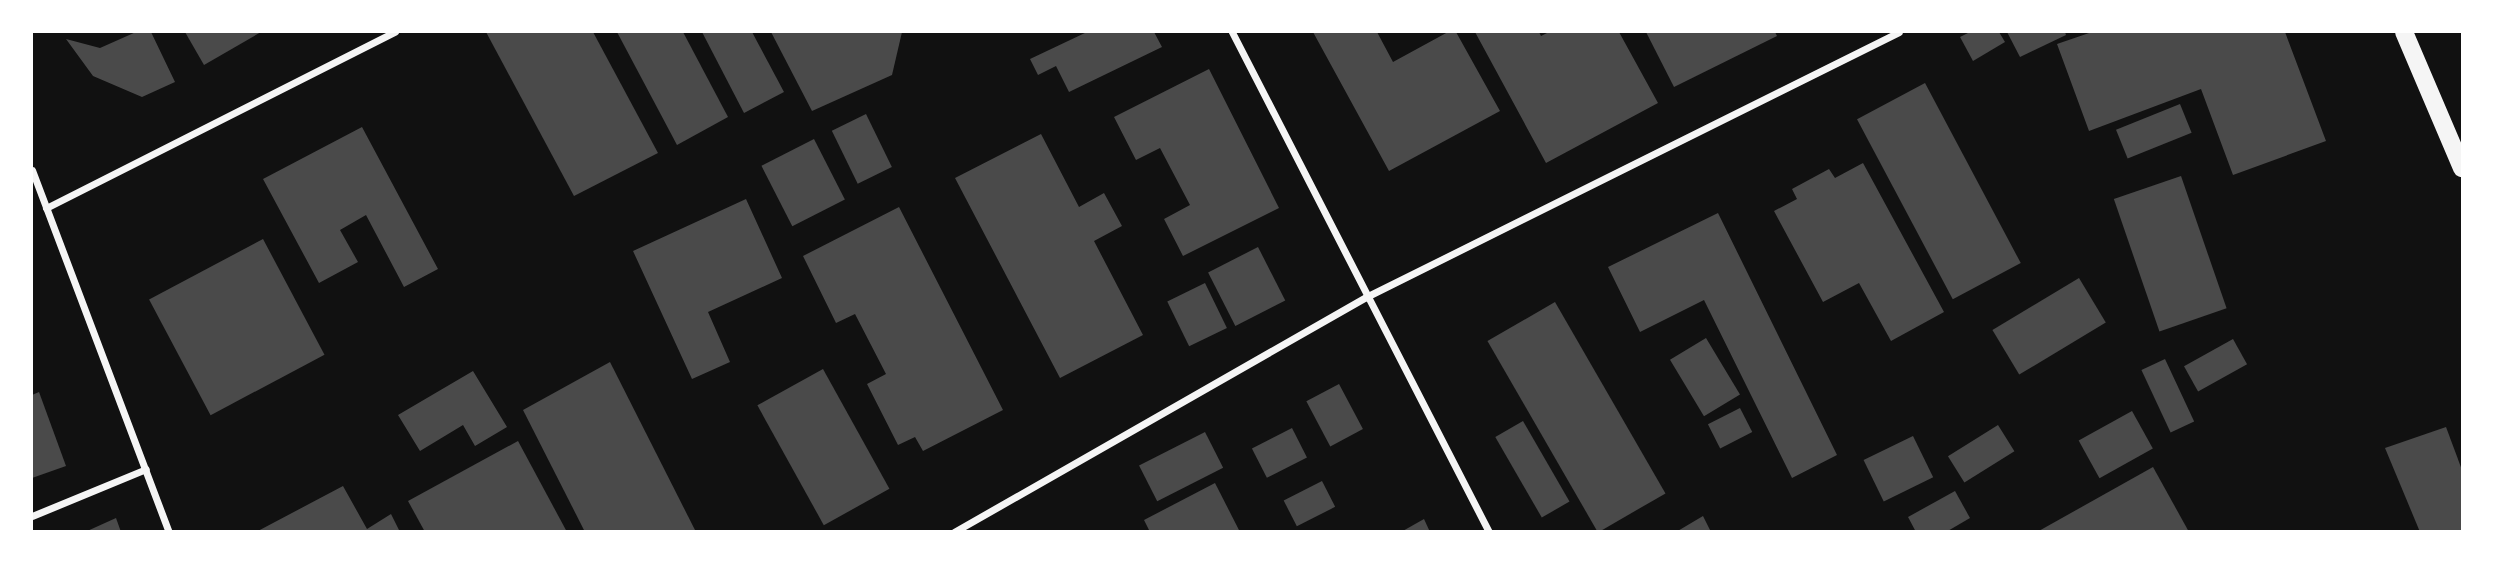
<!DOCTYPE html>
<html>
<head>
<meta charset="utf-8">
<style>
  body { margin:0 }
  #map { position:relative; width:2494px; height:563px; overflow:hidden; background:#111; font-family:"Varela Round",sans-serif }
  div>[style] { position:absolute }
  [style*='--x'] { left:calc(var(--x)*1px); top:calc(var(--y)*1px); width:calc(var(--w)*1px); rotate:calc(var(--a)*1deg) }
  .building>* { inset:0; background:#4a4a4a; transform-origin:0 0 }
  .minor>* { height:7px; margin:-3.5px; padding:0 3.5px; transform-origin:3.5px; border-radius:3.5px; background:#f5f5f5 }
  .primary>* { height:18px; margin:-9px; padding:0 9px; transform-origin:9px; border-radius:9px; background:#f5f5f5 }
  span { translate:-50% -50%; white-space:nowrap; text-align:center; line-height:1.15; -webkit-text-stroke:6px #fff; paint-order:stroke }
  .frame { position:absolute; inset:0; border:33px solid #fff; pointer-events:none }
</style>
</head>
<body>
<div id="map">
  <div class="building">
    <div style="clip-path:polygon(136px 32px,151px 32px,175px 82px,142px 97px,93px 76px,66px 39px,100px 48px)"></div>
    <div style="clip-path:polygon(185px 32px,261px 32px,204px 65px)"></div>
    <div style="clip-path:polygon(486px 32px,593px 32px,658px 153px,574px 196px)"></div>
    <div style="clip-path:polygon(617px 32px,683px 32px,728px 117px,677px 145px)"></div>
    <div style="clip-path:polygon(702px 32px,752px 32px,784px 92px,744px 113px)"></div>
    <div style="clip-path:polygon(771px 32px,902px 32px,892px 75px,812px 111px)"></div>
    <div style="clip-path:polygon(1087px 32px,1154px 32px,1162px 47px,1069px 92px,1056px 66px,1038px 75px,1030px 59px)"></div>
    <div style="clip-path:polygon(1313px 32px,1377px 32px,1393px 62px,1448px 32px,1456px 32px,1500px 111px,1389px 171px)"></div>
    <div style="clip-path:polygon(1475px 32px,1539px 32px,1541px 36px,1549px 32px,1619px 32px,1658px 103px,1546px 163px)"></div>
    <div style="clip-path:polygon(1646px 32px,1775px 32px,1777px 36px,1674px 87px)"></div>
    <div style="clip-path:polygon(1970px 32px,1999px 32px,2005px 42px,1973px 61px,1960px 37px)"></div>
    <div style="clip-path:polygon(2007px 32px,2065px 32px,2066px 35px,2020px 57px)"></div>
    <div style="clip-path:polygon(2092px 32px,2285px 32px,2326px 141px,2233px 175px,2201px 89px,2089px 131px,2057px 44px)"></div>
    <div style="clip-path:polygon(1209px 69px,1279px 208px,1183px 256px,1164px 219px,1190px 205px,1160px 148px,1136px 160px,1114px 117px)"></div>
    <div style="left:1925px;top:83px;width:204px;height:77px;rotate:62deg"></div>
    <div style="left:2180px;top:104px;width:31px;height:69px;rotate:68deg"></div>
    <div style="left:866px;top:114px;width:59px;height:38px;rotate:64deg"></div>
    <div style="clip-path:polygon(362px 127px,438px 269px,404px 287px,366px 215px,340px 230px,358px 262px,319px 283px,263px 179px)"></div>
    <div style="clip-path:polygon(1041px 134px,1079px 207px,1104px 193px,1122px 226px,1094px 241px,1143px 335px,1060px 378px,955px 178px)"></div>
    <div style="left:814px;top:139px;width:68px;height:59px;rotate:63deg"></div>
    <div style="clip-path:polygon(1863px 163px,1944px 312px,1891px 341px,1859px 283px,1823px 302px,1774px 211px,1797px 199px,1792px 189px,1829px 169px,1835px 178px)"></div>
    <div style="left:2181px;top:176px;width:140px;height:71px;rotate:71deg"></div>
    <div style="clip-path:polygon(746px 199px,782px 278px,708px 312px,730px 362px,692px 379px,633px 251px)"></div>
    <div style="clip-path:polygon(899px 207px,1003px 410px,923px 451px,915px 437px,898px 445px,867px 384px,886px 374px,855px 314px,836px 323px,803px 256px)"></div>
    <div style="clip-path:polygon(1718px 213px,1837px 455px,1792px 478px,1704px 300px,1640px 332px,1608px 267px)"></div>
    <div style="left:263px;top:239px;width:131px;height:129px;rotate:62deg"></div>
    <div style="left:1258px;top:247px;width:60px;height:56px;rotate:63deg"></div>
    <div style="left:2079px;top:278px;width:52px;height:101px;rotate:59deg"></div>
    <div style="left:1205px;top:283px;width:50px;height:42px;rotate:64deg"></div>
    <div style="left:1555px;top:302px;width:221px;height:78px;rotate:60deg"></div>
    <div style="left:1706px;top:338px;width:66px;height:42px;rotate:59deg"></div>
    <div style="left:2233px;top:339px;width:29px;height:56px;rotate:61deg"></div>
    <div style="left:2165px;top:359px;width:69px;height:26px;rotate:65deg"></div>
    <div style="clip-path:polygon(610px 362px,696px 532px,585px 532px,523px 410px)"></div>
    <div style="left:823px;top:369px;width:137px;height:75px;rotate:61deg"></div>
    <div style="clip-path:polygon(473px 371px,507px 427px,475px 446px,463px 425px,420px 451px,398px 415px)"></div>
    <div style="left:1339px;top:384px;width:51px;height:37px;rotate:62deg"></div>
    <div style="clip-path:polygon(39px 392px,66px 466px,32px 478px,32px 395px)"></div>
    <div style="left:1740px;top:408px;width:27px;height:36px;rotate:63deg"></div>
    <div style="left:2132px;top:411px;width:43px;height:61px;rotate:61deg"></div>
    <div style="left:1523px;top:421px;width:93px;height:32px;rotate:60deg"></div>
    <div style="left:1998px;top:425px;width:31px;height:59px;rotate:58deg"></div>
    <div style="clip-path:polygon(2446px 427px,2462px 470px,2462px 532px,2420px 532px,2385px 448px)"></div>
    <div style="left:1292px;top:428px;width:33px;height:45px;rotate:63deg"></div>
    <div style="left:1205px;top:432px;width:40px;height:74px;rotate:63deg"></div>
    <div style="left:1913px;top:436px;width:46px;height:55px;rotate:64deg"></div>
    <div style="clip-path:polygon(518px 441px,567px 532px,425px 532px,408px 501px)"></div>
    <div style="clip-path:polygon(2153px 467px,2189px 532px,2037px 532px)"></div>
    <div style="left:1322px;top:481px;width:29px;height:43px;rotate:63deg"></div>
    <div style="clip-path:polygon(1215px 483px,1240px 532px,1150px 532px,1144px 520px)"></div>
    <div style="clip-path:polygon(343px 486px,367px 529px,391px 514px,400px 532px,256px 532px)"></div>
    <div style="clip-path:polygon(1955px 491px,1970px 518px,1946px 532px,1916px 532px,1908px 517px)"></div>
    <div style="clip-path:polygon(1703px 516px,1711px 532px,1676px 532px)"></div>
    <div style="clip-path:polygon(116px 518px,121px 532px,85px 532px)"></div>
    <div style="clip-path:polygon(1424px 519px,1430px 532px,1401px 532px)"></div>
  </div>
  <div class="minor">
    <div style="--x:1232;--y:32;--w:562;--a:62.8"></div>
    <div style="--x:32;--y:170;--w:387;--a:69.3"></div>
    <div style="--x:46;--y:208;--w:391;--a:-26.8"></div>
    <div style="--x:32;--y:516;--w:123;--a:-22.4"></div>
    <div style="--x:954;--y:532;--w:474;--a:-29.7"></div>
    <div style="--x:1366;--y:297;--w:595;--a:-26.44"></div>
  </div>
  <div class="primary">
    <div style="--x:2404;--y:32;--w:148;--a:66.9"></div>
  </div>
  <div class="frame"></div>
</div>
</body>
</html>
